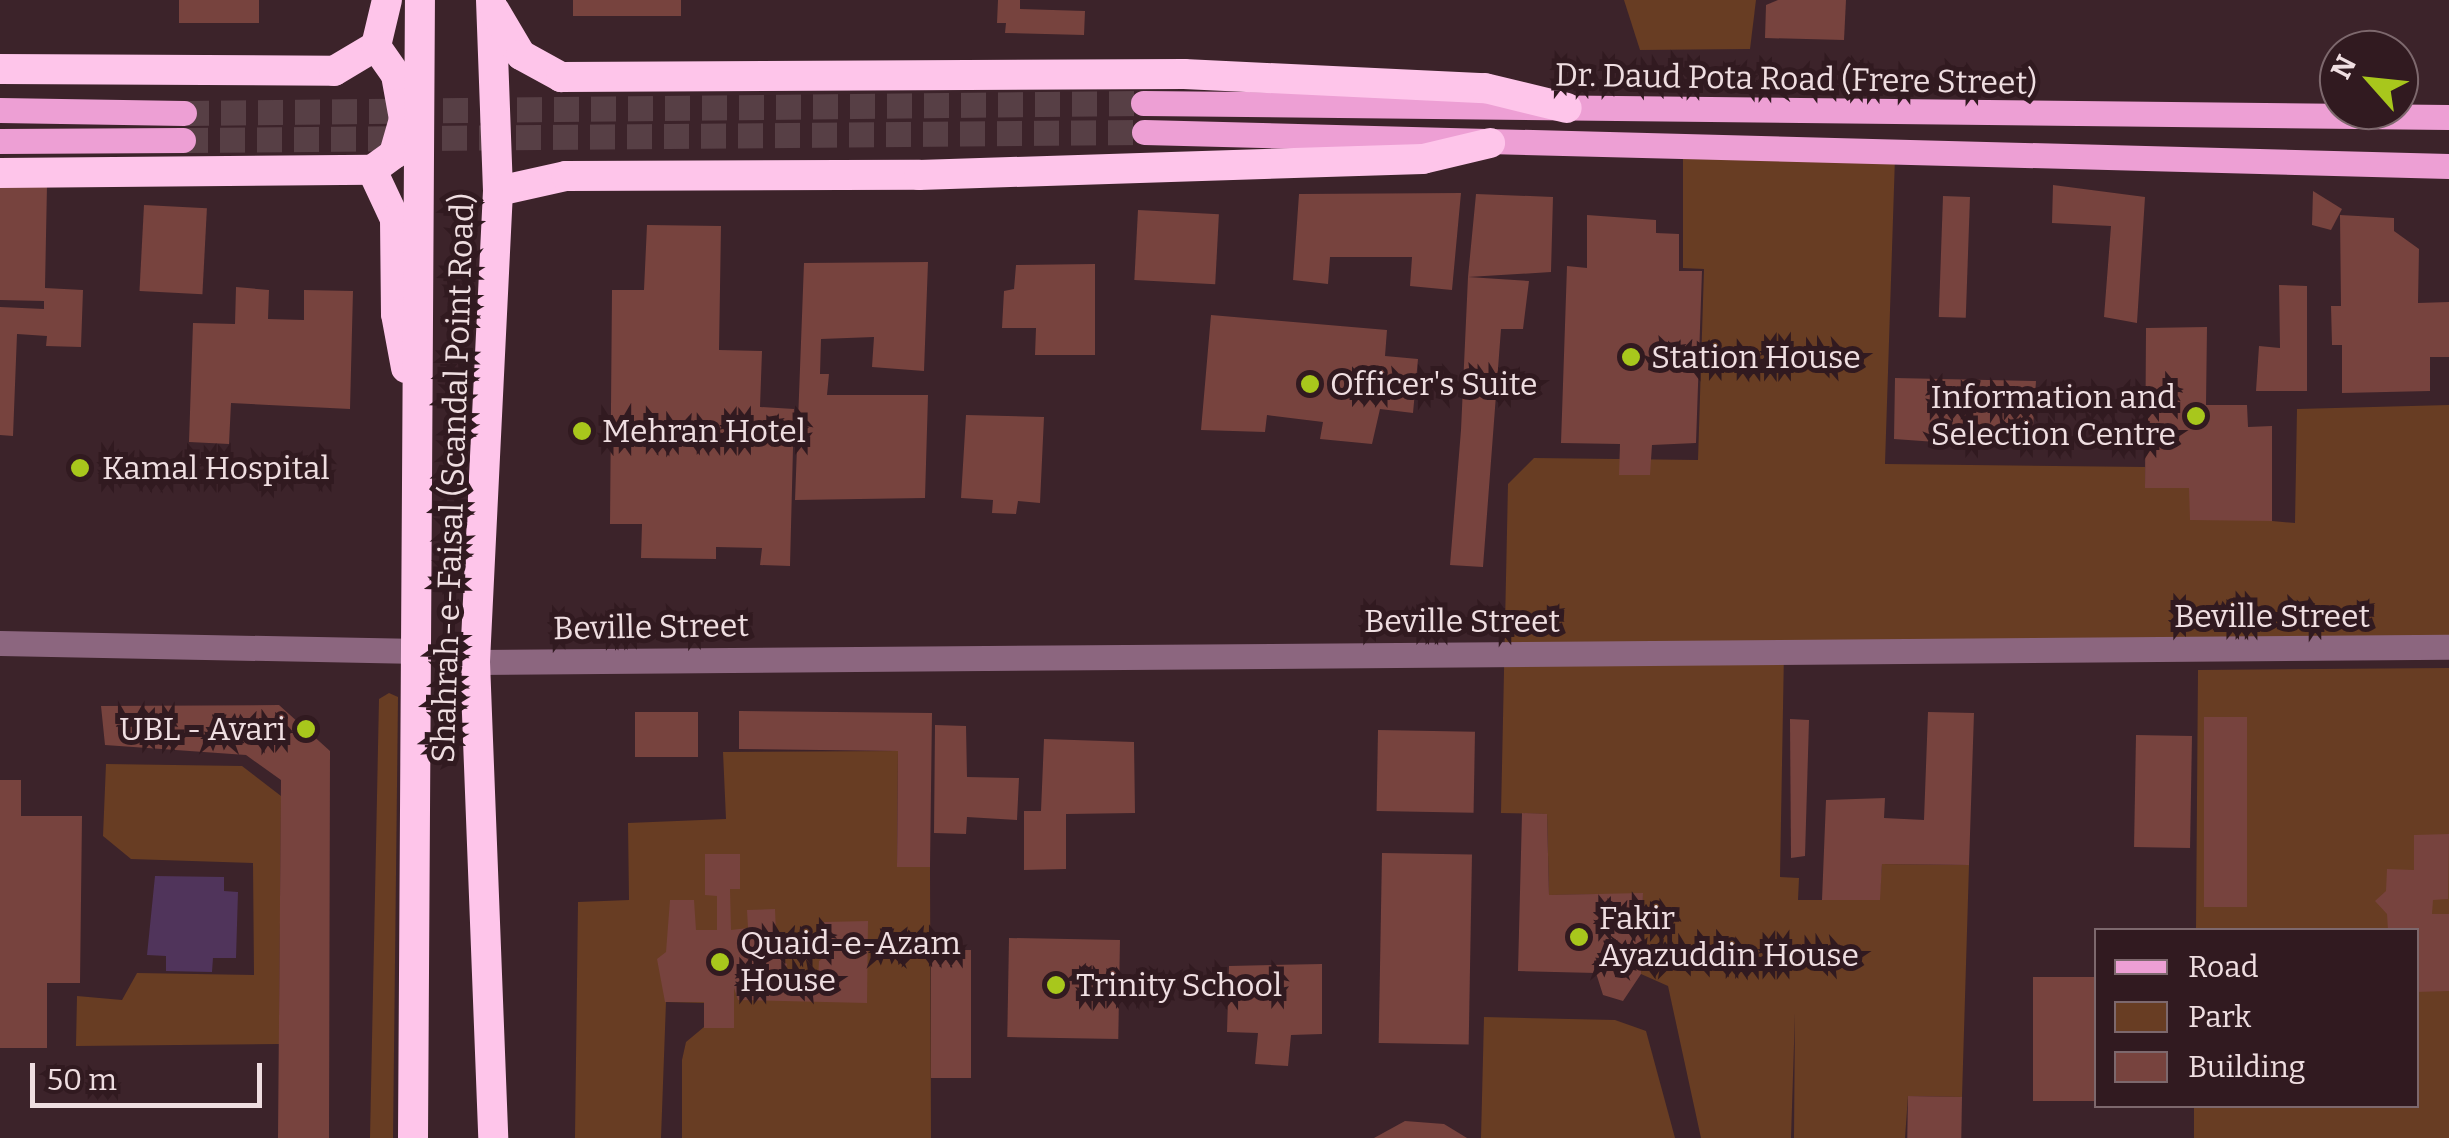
<!DOCTYPE html>
<html>
<head>
<meta charset="utf-8">
<style>
  body { margin:0 }
  #map { position:relative; width:2449px; height:1138px; overflow:hidden; background:#3c232a; font-family:Bitter,serif }
  div>[style] { position:absolute }
  [style*='--x'] { left:calc(var(--x)*1px); top:calc(var(--y)*1px); width:calc(var(--w)*1px); rotate:calc(var(--a)*1deg) }
  .green>* { inset:0; background:#683d23 }
  .water>* { inset:0; background:#50345b }
  .building>* { inset:0; background:#77433e; transform-origin:0 0 }
  .major-tunnel>* { height:25px; margin-top:-12.5px; transform-origin:0; background:repeating-linear-gradient(90deg,#573f45 0 25px,transparent 0 37px) }
  .minor>* { height:25px; margin:-12.5px; padding:0 12.5px; transform-origin:12.5px; border-radius:12.5px; background:#8c667f }
  .major>* { height:25px; margin:-12.5px; padding:0 12.5px; transform-origin:12.5px; border-radius:12.5px; background:#ed9fd4 }
  .highway>* { height:30px; margin:-15px; padding:0 15px; transform-origin:15px; border-radius:15px; background:#fec5ea }
  .dots>* { width:28px; height:28px; translate:-50% -50%; box-sizing:border-box; border:5px solid #311a20; border-radius:50% }
  span { translate:-50% -50%; white-space:nowrap; text-align:center; line-height:1.15; -webkit-text-stroke:10px #311a20; paint-order:stroke }
  .street-label { font-size:32px; color:#efdee1 }
  .poi-label { font-size:32px; color:#efdee1 }
  .left { translate:0 -50%; text-align:left }
  .right { translate:-100% -50%; text-align:right }
  .legend { position:absolute; left:2094px; top:928px; width:325px; height:180px; box-sizing:border-box; background:#311a20; border:2px solid #7d686d; margin:0; padding:12px 18px; list-style:none; font-size:30px; color:#efdee1 }
  .legend li { display:flex; align-items:center; gap:20px; height:50px }
  .legend b { width:50px; border:2px solid #7d686d }
  .north { position:absolute; left:2319px; top:30px; width:100px; height:100px; box-sizing:border-box; background:#311a20; border:2px solid #7d686d; border-radius:50%; rotate:297deg; font-size:28px; font-weight:700; line-height:40px; text-align:center; color:#efdee1 }
  .north::after { content:''; display:block; margin:auto; width:35px; height:45px; background:#a8c71c; clip-path:polygon(50% 0,100% 100%,50% 72%,0 100%) }
  .scale { position:absolute; left:30px; top:1063px; width:232px; height:45px; box-sizing:border-box; border:5px solid #efdee1; border-top:0; padding-left:12px; font-size:30px; line-height:35px; white-space:nowrap; color:#efdee1; -webkit-text-stroke:8px #311a20; paint-order:stroke }
</style>
</head>
<body>
<div id="map">
  <div class="green">
    <div style="clip-path:polygon(1624px 0,1756px 0,1750px 49px,1640px 50px)"></div>
    <div style="clip-path:polygon(1683px 150px,1895px 157px,1885px 464px,2145px 467px,2145px 488px,2189px 488px,2272px 521px,2295px 523px,2297px 409px,2449px 405px,2449px 647px,1784px 651px,1780px 877px,1799px 878px,1798px 900px,1879px 900px,1882px 864px,1969px 865px,1962px 1097px,1908px 1096px,1905px 1138px,1794px 1138px,1795px 1013px,1791px 1138px,1701px 1138px,1668px 986px,1641px 974px,1643px 894px,1549px 895px,1547px 814px,1501px 813px,1508px 484px,1534px 458px,1698px 460px,1704px 269px,1683px 268px)"></div>
    <div style="clip-path:polygon(2449px 668px,2449px 1138px,2194px 1138px,2194px 1106px,2416px 1106px,2416px 930px,2196px 930px,2198px 670px)"></div>
    <div style="clip-path:polygon(389px 693px,398px 697px,393px 1138px,370px 1138px,379px 699px)"></div>
    <div style="clip-path:polygon(898px 751px,897px 866px,930px 867px,931px 1138px,682px 1138px,682px 1060px,686px 1042px,704px 1027px,704px 1003px,666px 1002px,661px 1138px,575px 1138px,578px 902px,629px 900px,628px 823px,726px 819px,723px 752px)"></div>
    <div style="clip-path:polygon(106px 764px,242px 766px,281px 796px,279px 1044px,76px 1046px,77px 996px,122px 1000px,137px 973px,254px 975px,253px 863px,131px 859px,103px 836px)"></div>
    <div style="clip-path:polygon(1484px 1017px,1615px 1020px,1646px 1031px,1675px 1138px,1481px 1138px)"></div>
  </div>
  <div class="water">
    <div style="clip-path:polygon(155px 876px,224px 877px,224px 891px,238px 892px,236px 958px,213px 958px,212px 972px,166px 971px,166px 956px,147px 955px)"></div>
  </div>
  <div class="building">
    <div style="left:179px;top:0;width:80px;height:23px"></div>
    <div style="left:573px;top:0;width:108px;height:16px"></div>
    <div style="clip-path:polygon(998px 0,1020px 0,1020px 9px,1085px 11px,1084px 35px,1005px 33px,1006px 23px,997px 23px)"></div>
    <div style="clip-path:polygon(1778px 0,1846px 0,1844px 40px,1765px 38px,1766px 5px)"></div>
    <div style="clip-path:polygon(0 184px,47px 185px,45px 288px,83px 290px,81px 347px,46px 346px,47px 336px,17px 334px,13px 436px,0 435px,0 307px,44px 309px,44px 301px,0 300px)"></div>
    <div style="clip-path:polygon(2053px 185px,2145px 197px,2137px 323px,2104px 317px,2111px 226px,2052px 223px)"></div>
    <div style="clip-path:polygon(2313px 191px,2342px 209px,2331px 230px,2312px 225px)"></div>
    <div style="clip-path:polygon(1461px 193px,1452px 290px,1410px 286px,1412px 257px,1330px 257px,1328px 284px,1293px 280px,1299px 194px)"></div>
    <div style="clip-path:polygon(1476px 194px,1553px 197px,1551px 272px,1468px 277px,1529px 281px,1523px 329px,1501px 329px,1483px 567px,1450px 565px,1461px 430px,1468px 277px)"></div>
    <div style="left:1943px;top:196px;width:27px;height:121px;rotate:2deg"></div>
    <div style="left:144px;top:205px;width:63px;height:86px;rotate:3deg"></div>
    <div style="left:1138px;top:210px;width:81px;height:70px;rotate:3deg"></div>
    <div style="clip-path:polygon(1587px 215px,1656px 220px,1656px 233px,1679px 234px,1679px 271px,1702px 271px,1696px 443px,1652px 445px,1650px 475px,1619px 475px,1620px 444px,1561px 443px,1567px 266px,1587px 268px)"></div>
    <div style="clip-path:polygon(2340px 215px,2394px 218px,2394px 231px,2419px 249px,2418px 303px,2449px 302px,2449px 357px,2430px 357px,2430px 391px,2342px 393px,2342px 345px,2332px 345px,2331px 306px,2341px 306px)"></div>
    <div style="clip-path:polygon(647px 225px,721px 226px,719px 350px,762px 351px,760px 407px,794px 409px,790px 566px,760px 565px,762px 548px,716px 547px,716px 559px,641px 558px,642px 524px,610px 524px,612px 290px,644px 290px)"></div>
    <div style="clip-path:polygon(928px 262px,924px 371px,872px 367px,874px 337px,821px 339px,820px 374px,829px 374px,827px 395px,928px 395px,925px 498px,795px 500px,804px 263px)"></div>
    <div style="clip-path:polygon(1095px 264px,1095px 355px,1035px 355px,1036px 328px,1002px 328px,1004px 291px,1014px 289px,1016px 265px)"></div>
    <div style="clip-path:polygon(2279px 285px,2307px 286px,2307px 391px,2256px 391px,2259px 346px,2280px 348px)"></div>
    <div style="clip-path:polygon(236px 287px,269px 290px,268px 319px,304px 320px,304px 290px,353px 291px,350px 409px,231px 403px,229px 444px,189px 442px,193px 323px,235px 324px)"></div>
    <div style="clip-path:polygon(1211px 315px,1387px 330px,1385px 356px,1418px 359px,1413px 413px,1380px 409px,1372px 444px,1320px 439px,1323px 422px,1267px 415px,1265px 432px,1201px 430px)"></div>
    <div style="clip-path:polygon(2207px 327px,2206px 405px,2247px 405px,2248px 427px,2272px 426px,2272px 521px,2190px 520px,2189px 488px,2145px 488px,2146px 328px)"></div>
    <div style="clip-path:polygon(1895px 378px,2036px 381px,2032px 442px,1989px 445px,1991px 432px,1937px 430px,1936px 442px,1894px 439px)"></div>
    <div style="clip-path:polygon(966px 415px,1044px 417px,1040px 503px,1018px 501px,1016px 514px,992px 513px,993px 500px,961px 498px)"></div>
    <div style="clip-path:polygon(279px 705px,330px 751px,329px 1138px,278px 1138px,281px 780px,246px 755px,105px 745px,101px 706px)"></div>
    <div style="clip-path:polygon(739px 711px,932px 713px,930px 867px,897px 867px,898px 751px,739px 749px)"></div>
    <div style="left:635px;top:712px;width:63px;height:45px"></div>
    <div style="clip-path:polygon(1928px 712px,1974px 713px,1969px 865px,1882px 864px,1880px 900px,1822px 900px,1826px 800px,1885px 798px,1884px 818px,1924px 820px)"></div>
    <div style="left:2204px;top:717px;width:43px;height:190px"></div>
    <div style="clip-path:polygon(1790px 719px,1809px 720px,1805px 856px,1791px 858px)"></div>
    <div style="clip-path:polygon(935px 725px,966px 726px,967px 777px,1019px 778px,1017px 820px,967px 817px,966px 834px,934px 833px)"></div>
    <div style="left:1378px;top:730px;width:97px;height:81px;rotate:1deg"></div>
    <div style="left:2136px;top:735px;width:56px;height:112px;rotate:1deg"></div>
    <div style="clip-path:polygon(1044px 739px,1134px 742px,1135px 813px,1066px 814px,1066px 869px,1024px 870px,1024px 811px,1041px 811px)"></div>
    <div style="clip-path:polygon(0 780px,21px 780px,21px 816px,82px 816px,80px 983px,47px 983px,47px 1048px,0 1048px)"></div>
    <div style="clip-path:polygon(1522px 813px,1547px 814px,1549px 895px,1643px 893px,1641px 974px,1623px 1001px,1603px 995px,1596px 973px,1518px 971px)"></div>
    <div style="clip-path:polygon(2449px 834px,2448px 899px,2433px 900px,2432px 914px,2449px 914px,2449px 991px,2416px 992px,2416px 930px,2388px 930px,2387px 914px,2375px 901px,2386px 891px,2387px 869px,2414px 870px,2414px 835px)"></div>
    <div style="left:1382px;top:853px;width:90px;height:190px;rotate:1deg"></div>
    <div style="clip-path:polygon(705px 854px,740px 854px,740px 889px,730px 889px,731px 930px,748px 928px,747px 910px,775px 909px,777px 957px,787px 964px,783px 981px,818px 979px,819px 961px,826px 956px,824px 922px,868px 921px,867px 1003px,738px 1000px,734px 988px,734px 1028px,704px 1028px,704px 1002px,665px 1002px,657px 959px,666px 952px,670px 900px,694px 900px,696px 930px,717px 930px,717px 896px,705px 895px)"></div>
    <div style="left:1009px;top:938px;width:111px;height:99px;rotate:1deg"></div>
    <div style="left:931px;top:950px;width:40px;height:128px"></div>
    <div style="clip-path:polygon(1322px 964px,1322px 1034px,1291px 1035px,1288px 1066px,1255px 1064px,1258px 1033px,1227px 1032px,1229px 966px)"></div>
    <div style="left:2096px;top:977px;width:124px;height:63px;rotate:90deg"></div>
    <div style="left:1908px;top:1096px;width:54px;height:42px;rotate:1deg"></div>
    <div style="clip-path:polygon(1405px 1121px,1444px 1124px,1467px 1138px,1374px 1138px)"></div>
  </div>
  <div class="major-tunnel">
    <div style="--x:184;--y:113;--w:959;--a:-0.6"></div>
    <div style="--x:183;--y:140;--w:961;--a:-0.48"></div>
  </div>
  <div class="minor">
    <div style="--x:0;--y:643;--w:420;--a:1.1"></div>
    <div style="--x:475;--y:662;--w:1974;--a:-0.44"></div>
  </div>
  <div class="major">
    <div style="--x:1143;--y:103;--w:1306;--a:0.61"></div>
    <div style="--x:0;--y:110;--w:184;--a:0.9"></div>
    <div style="--x:1144;--y:132;--w:1305;--a:1.49"></div>
    <div style="--x:0;--y:141;--w:183;--a:-0.3"></div>
  </div>
  <div class="highway">
    <div style="--x:491;--y:0;--w:191;--a:87.9"></div>
    <div style="--x:498;--y:191;--w:472;--a:92.8"></div>
    <div style="--x:475;--y:662;--w:476;--a:87.8"></div>
    <div style="--x:495;--y:11;--w:51;--a:59.4"></div>
    <div style="--x:521;--y:55;--w:46;--a:28.8"></div>
    <div style="--x:561;--y:77;--w:623;--a:-0.28"></div>
    <div style="--x:1184;--y:74;--w:301;--a:2.7"></div>
    <div style="--x:1485;--y:88;--w:84;--a:13.7"></div>
    <div style="--x:0;--y:69;--w:334;--a:0.3"></div>
    <div style="--x:334;--y:71;--w:49;--a:-30.8"></div>
    <div style="--x:376;--y:46;--w:47;--a:-76.6"></div>
    <div style="--x:372;--y:170;--w:27;--a:-36"></div>
    <div style="--x:394;--y:154;--w:36;--a:-74"></div>
    <div style="--x:404;--y:119;--w:45;--a:-100.3"></div>
    <div style="--x:396;--y:75;--w:35;--a:-125"></div>
    <div style="--x:0;--y:173;--w:372;--a:-0.5"></div>
    <div style="--x:372;--y:170;--w:54;--a:64.9"></div>
    <div style="--x:395;--y:219;--w:95;--a:89.4"></div>
    <div style="--x:396;--y:314;--w:55;--a:79.5"></div>
    <div style="--x:498;--y:191;--w:70;--a:-12.4"></div>
    <div style="--x:566;--y:176;--w:353;--a:-0.2"></div>
    <div style="--x:919;--y:175;--w:504;--a:-1.82"></div>
    <div style="--x:1423;--y:159;--w:69;--a:-13.4"></div>
    <div style="--x:413;--y:1138;--w:1138;--a:-89.65"></div>
  </div>
  <div class="dots">
    <div style="left:1631px;top:357px;background:#a8c71c"></div>
    <div style="left:1310px;top:384px;background:#a8c71c"></div>
    <div style="left:2196px;top:416px;background:#a8c71c"></div>
    <div style="left:582px;top:431px;background:#a8c71c"></div>
    <div style="left:80px;top:468px;background:#a8c71c"></div>
    <div style="left:306px;top:729px;background:#a8c71c"></div>
    <div style="left:1579px;top:937px;background:#a8c71c"></div>
    <div style="left:720px;top:962px;background:#a8c71c"></div>
    <div style="left:1056px;top:985px;background:#a8c71c"></div>
  </div>
  <div class="street-label">
    <span style="left:1796px;top:79px;rotate:1deg">Dr. Daud Pota Road (Frere Street)</span>
    <span style="left:453px;top:478px;rotate:-88deg">Shahrah-e-Faisal (Scandal Point Road)</span>
    <span style="left:2272px;top:616px">Beville Street</span>
    <span style="left:1462px;top:621px">Beville Street</span>
    <span style="left:651px;top:627px;rotate:-1deg">Beville Street</span>
  </div>
  <div class="poi-label">
    <span class="left" style="left:1651px;top:357px">Station House</span>
    <span class="left" style="left:1330px;top:384px">Officer's Suite</span>
    <span class="right" style="left:2176px;top:416px">Information and<br>Selection Centre</span>
    <span class="left" style="left:602px;top:431px">Mehran Hotel</span>
    <span class="left" style="left:102px;top:468px">Kamal Hospital</span>
    <span class="right" style="left:286px;top:729px">UBL - Avari</span>
    <span class="left" style="left:1599px;top:937px">Fakir<br>Ayazuddin House</span>
    <span class="left" style="left:740px;top:962px">Quaid-e-Azam<br>House</span>
    <span class="left" style="left:1076px;top:985px">Trinity School</span>
  </div>
  <ul class="legend">
  <li><b style="height:12px;background:#ed9fd4"></b>Road</li>
  <li><b style="height:28px;background:#683d23"></b>Park</li>
  <li><b style="height:28px;background:#77433e"></b>Building</li>
  </ul>
  <div class="north">N</div>
  <div class="scale">50 m</div>
</div>
</body>
</html>
